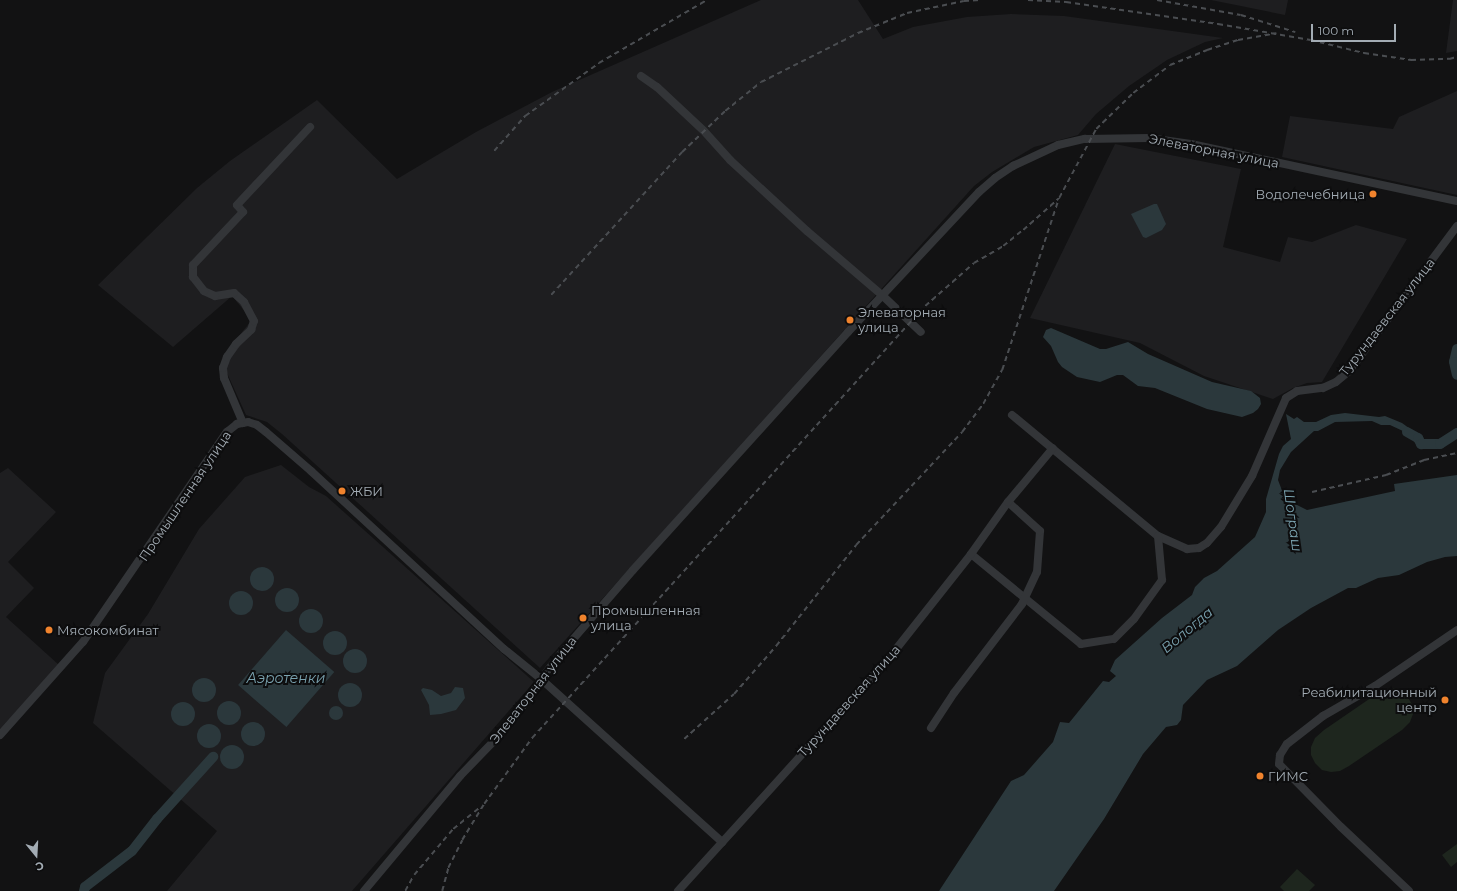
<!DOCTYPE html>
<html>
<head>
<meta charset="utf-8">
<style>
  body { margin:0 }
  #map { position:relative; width:1457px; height:891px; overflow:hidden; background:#121213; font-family:Montserrat,sans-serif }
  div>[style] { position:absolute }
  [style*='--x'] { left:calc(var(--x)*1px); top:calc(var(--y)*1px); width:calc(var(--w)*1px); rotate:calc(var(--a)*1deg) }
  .built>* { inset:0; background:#1e1e20 }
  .green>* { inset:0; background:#1e261e }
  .water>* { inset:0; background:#2b383c; transform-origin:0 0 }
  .round { border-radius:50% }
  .river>* { height:10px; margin:-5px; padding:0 5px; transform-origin:5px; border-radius:5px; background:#2b383c }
  .minor>* { height:8px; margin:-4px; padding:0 4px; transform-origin:4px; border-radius:4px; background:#333538 }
  .rail>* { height:1.5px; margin-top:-0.75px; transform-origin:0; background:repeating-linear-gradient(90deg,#4a4d51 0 5px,transparent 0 9px) }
  .dots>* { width:11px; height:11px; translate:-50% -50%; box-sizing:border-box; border:2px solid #0d0d0e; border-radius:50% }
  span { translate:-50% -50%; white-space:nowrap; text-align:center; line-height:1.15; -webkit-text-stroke:4px #0d0d0e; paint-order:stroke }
  .street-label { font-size:13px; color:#a3acb4 }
  .poi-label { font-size:13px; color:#a3acb4 }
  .right { translate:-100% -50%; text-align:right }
  .left { translate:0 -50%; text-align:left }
  .water-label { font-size:14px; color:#7aa2af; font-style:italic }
  .north { position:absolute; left:16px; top:835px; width:40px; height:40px; -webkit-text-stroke:3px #0d0d0e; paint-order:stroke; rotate:162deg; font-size:11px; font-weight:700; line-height:16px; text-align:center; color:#a3acb4 }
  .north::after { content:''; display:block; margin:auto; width:14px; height:18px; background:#a3acb4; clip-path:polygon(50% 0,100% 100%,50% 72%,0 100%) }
  .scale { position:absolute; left:1311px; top:24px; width:85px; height:18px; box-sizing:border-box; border:2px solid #a3acb4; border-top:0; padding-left:5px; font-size:12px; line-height:14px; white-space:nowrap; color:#a3acb4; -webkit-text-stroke:3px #0d0d0e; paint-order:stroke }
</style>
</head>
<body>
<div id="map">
  <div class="built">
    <div style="clip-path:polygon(761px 0,858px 0,883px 39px,913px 27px,967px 17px,1011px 14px,1064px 16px,1223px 38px,1205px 42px,1167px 60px,1129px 86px,1096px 114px,1078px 135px,1034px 147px,992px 172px,974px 186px,540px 668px,282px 434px,267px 422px,246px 415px,222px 362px,233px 343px,252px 320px,232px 296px,173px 347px,98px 285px,197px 188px,230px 161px,317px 100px,397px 179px,476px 132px,552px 92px)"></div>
    <div style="clip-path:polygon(1211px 0,1288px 0,1285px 15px)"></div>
    <div style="clip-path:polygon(1453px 0,1457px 0,1457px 51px,1446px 53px)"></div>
    <div style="clip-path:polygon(1457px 91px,1457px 195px,1282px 157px,1290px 116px,1393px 129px,1399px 117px)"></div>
    <div style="clip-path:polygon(1115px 144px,1241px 169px,1223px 247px,1280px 262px,1288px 237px,1312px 242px,1356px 225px,1407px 239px,1322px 382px,1307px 383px,1293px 388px,1273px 399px,1204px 376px,1140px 343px,1030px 318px)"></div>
    <div style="clip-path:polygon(281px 465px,309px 487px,326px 496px,534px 682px,352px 891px,167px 891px,217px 831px,93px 723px,105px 673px,148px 614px,199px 529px,245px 477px)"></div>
    <div style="clip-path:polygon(8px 468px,56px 512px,8px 562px,34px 588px,6px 617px,59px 665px,0 729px,0 473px)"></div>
  </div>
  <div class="green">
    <div style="clip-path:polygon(1396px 688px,1404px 691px,1413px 706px,1413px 714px,1410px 722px,1402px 730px,1349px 766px,1340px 771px,1331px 772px,1322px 770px,1315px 763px,1311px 755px,1311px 747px,1315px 738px,1324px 730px,1375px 695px,1386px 690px)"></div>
    <div style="clip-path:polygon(1457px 844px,1457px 862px,1451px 867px,1442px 855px)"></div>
    <div style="clip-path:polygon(1297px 869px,1315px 885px,1309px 891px,1284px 891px,1280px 887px)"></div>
  </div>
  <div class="water">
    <div style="clip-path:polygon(1154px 204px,1157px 204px,1166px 224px,1162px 230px,1146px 238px,1143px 237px,1131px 214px)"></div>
    <div style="clip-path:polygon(1051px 328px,1100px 349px,1106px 349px,1128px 342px,1148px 354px,1212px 382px,1251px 391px,1260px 398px,1261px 404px,1258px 409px,1253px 413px,1242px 417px,1207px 409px,1155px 388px,1138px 386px,1123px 375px,1117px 375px,1100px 382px,1077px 377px,1062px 367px,1058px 362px,1051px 346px,1043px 337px,1046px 330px)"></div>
    <div style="clip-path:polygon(1345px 413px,1379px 417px,1385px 416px,1402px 423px,1413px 431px,1418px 438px,1390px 425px,1381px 425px,1372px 421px,1335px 422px,1318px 431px,1314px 431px,1291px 452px,1280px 470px,1278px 480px,1283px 493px,1291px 502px,1307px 510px,1395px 491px,1394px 484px,1457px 475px,1457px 556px,1445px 557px,1427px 562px,1399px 575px,1378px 578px,1356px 588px,1348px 588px,1311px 608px,1278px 630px,1237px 666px,1207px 680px,1183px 705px,1181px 720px,1177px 725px,1166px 727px,1143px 754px,1104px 819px,1054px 891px,939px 891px,1011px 781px,1024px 775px,1053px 742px,1060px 722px,1069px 723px,1103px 681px,1109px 682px,1116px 676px,1110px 671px,1115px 660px,1162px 618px,1192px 595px,1195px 587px,1204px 578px,1217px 571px,1255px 537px,1266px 512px,1266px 499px,1279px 454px,1283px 446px,1291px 439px,1286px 414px,1294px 419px,1297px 417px,1304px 422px,1316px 422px,1331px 415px)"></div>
    <div class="round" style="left:250px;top:567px;width:24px;height:24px"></div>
    <div class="round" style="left:275px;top:588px;width:24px;height:24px"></div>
    <div class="round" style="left:229px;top:591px;width:24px;height:24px"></div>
    <div class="round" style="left:299px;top:609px;width:24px;height:24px"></div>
    <div style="left:286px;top:630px;width:64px;height:73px;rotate:41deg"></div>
    <div class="round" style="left:323px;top:631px;width:24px;height:24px"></div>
    <div class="round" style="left:343px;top:649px;width:24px;height:24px"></div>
    <div class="round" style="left:192px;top:678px;width:24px;height:24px"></div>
    <div class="round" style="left:338px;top:683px;width:24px;height:24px"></div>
    <div style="clip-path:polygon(455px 687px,463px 688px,465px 698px,456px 710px,441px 714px,430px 715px,429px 705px,421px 690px,423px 688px,432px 690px,441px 696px,451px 693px)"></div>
    <div class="round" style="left:217px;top:701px;width:24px;height:24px"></div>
    <div class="round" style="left:171px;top:702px;width:24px;height:24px"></div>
    <div class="round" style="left:329px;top:706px;width:14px;height:14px"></div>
    <div class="round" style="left:241px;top:722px;width:24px;height:24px"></div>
    <div class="round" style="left:197px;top:724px;width:24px;height:24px"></div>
    <div class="round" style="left:220px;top:745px;width:24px;height:24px"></div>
  </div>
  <div class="river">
    <div style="--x:1457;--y:349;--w:13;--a:103"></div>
    <div style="--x:1454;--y:362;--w:13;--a:77"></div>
    <div style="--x:1407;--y:432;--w:13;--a:29"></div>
    <div style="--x:1418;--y:438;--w:7;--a:63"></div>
    <div style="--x:1421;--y:444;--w:19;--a:0"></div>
    <div style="--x:1440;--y:444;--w:20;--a:-33"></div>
    <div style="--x:84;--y:891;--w:4;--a:-76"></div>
    <div style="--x:85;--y:887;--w:59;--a:-37.5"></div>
    <div style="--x:132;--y:851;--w:41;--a:-52"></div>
    <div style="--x:157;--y:819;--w:84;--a:-47.9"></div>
  </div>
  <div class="minor">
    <div style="--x:641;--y:76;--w:19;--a:35"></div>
    <div style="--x:657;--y:87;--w:64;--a:43.1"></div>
    <div style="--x:704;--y:131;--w:39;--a:48"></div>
    <div style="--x:730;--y:160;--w:105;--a:42.7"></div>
    <div style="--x:807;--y:231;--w:100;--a:40.5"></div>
    <div style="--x:883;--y:296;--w:52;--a:43.5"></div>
    <div style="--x:1012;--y:415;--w:190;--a:39.7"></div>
    <div style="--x:1158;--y:536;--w:32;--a:24"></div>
    <div style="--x:1187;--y:549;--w:12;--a:-5"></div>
    <div style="--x:1199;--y:548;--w:9;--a:-32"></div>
    <div style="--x:1207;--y:543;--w:21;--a:-49"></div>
    <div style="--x:1221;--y:527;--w:60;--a:-58.7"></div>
    <div style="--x:1252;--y:476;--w:85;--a:-66.4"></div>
    <div style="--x:1286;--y:398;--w:13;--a:-32"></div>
    <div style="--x:1297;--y:391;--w:26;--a:-7"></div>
    <div style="--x:1323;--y:388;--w:14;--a:-25"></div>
    <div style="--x:1336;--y:382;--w:17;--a:-40"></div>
    <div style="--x:1349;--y:371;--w:181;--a:-53.3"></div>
    <div style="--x:243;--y:423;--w:49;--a:-112.9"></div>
    <div style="--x:224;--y:378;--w:10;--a:-96"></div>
    <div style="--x:223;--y:368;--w:12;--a:-70"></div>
    <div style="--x:227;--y:357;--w:16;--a:-55"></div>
    <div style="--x:236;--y:344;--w:21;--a:-43"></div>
    <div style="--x:251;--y:330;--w:9;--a:-72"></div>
    <div style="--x:254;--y:321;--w:21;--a:-118"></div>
    <div style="--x:244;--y:302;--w:13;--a:-138"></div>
    <div style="--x:234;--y:293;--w:19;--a:171"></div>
    <div style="--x:215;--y:296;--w:12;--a:-156"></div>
    <div style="--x:204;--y:291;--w:18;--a:-128"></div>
    <div style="--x:193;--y:277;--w:12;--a:-90"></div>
    <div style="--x:193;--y:265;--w:73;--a:-46.7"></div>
    <div style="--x:243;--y:212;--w:9;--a:-131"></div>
    <div style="--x:237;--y:205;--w:107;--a:-46.9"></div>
    <div style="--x:971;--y:554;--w:142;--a:39.3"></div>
    <div style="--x:1081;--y:644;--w:33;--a:-9"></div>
    <div style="--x:1114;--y:639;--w:28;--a:-45"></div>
    <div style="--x:1134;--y:619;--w:48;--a:-54.3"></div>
    <div style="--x:1162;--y:580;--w:44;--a:-95.2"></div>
    <div style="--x:931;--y:728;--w:42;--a:-56.7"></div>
    <div style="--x:954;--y:693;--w:112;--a:-52.6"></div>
    <div style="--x:1022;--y:604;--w:35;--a:-65"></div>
    <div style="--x:1037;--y:572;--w:41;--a:-85.8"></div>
    <div style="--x:1040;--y:531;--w:43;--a:-137.8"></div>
    <div style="--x:0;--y:735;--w:125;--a:-48.3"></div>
    <div style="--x:83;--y:642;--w:255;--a:-55.6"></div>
    <div style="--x:227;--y:432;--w:13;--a:-39"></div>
    <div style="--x:237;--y:424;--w:11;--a:-10"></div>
    <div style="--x:248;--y:422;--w:9;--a:18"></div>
    <div style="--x:257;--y:425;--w:11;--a:38"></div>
    <div style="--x:266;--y:432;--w:60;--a:40.9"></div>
    <div style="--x:311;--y:471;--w:263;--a:42.7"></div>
    <div style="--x:504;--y:649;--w:48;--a:39"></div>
    <div style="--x:541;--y:679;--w:244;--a:42"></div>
    <div style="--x:364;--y:891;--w:150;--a:-50.1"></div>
    <div style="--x:460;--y:776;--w:47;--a:-45.9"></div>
    <div style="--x:493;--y:742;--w:58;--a:-50.6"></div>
    <div style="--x:530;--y:697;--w:21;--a:-59"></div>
    <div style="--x:541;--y:679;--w:34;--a:-52"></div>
    <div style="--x:562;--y:652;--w:108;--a:-49.1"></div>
    <div style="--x:633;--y:570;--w:321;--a:-47.9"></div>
    <div style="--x:848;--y:332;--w:192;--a:-46.9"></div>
    <div style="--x:979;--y:192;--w:21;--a:-41"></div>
    <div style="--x:995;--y:178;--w:22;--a:-34"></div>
    <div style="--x:1013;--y:166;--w:50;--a:-25"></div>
    <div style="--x:1058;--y:145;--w:28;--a:-13"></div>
    <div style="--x:1085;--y:139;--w:64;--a:-0.9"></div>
    <div style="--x:1149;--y:138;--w:42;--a:8.1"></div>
    <div style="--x:1191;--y:144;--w:272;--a:12.1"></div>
    <div style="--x:678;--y:891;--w:314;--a:-47.8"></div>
    <div style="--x:889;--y:658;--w:132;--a:-51.7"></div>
    <div style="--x:971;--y:554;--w:64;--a:-54.6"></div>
    <div style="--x:1008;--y:502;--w:70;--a:-50.2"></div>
    <div style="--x:1409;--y:891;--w:93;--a:-136.7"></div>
    <div style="--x:1341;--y:827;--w:88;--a:-134.5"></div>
    <div style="--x:1279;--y:764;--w:9;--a:-84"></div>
    <div style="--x:1280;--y:755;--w:13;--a:-58"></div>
    <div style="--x:1287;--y:744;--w:46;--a:-37.9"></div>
    <div style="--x:1323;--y:716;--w:60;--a:-30"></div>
    <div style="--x:1375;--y:686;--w:99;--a:-34.3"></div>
  </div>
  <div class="rail">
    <div style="--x:1028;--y:0;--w:38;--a:3"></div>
    <div style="--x:1066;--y:2;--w:154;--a:8.2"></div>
    <div style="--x:1218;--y:24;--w:94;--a:9.8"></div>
    <div style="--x:1311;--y:40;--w:55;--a:13.8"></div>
    <div style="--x:1364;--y:53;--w:48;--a:8.5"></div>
    <div style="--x:1411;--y:60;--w:38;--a:-2"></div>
    <div style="--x:1449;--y:59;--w:8;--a:-14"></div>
    <div style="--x:1157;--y:0;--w:85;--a:10.1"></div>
    <div style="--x:1241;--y:15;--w:57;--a:17.5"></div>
    <div style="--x:494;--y:151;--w:47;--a:-48.5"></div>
    <div style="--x:525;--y:116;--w:91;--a:-35.6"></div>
    <div style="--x:599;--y:63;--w:125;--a:-30.3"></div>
    <div style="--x:551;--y:295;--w:194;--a:-47.5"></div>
    <div style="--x:682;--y:152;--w:59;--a:-43.6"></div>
    <div style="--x:725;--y:111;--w:46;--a:-38.9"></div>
    <div style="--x:761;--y:82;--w:109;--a:-26.8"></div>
    <div style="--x:858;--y:33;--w:53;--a:-22.2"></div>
    <div style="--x:907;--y:13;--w:58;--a:-11.9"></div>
    <div style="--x:964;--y:1;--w:16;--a:-4"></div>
    <div style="--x:1312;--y:492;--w:76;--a:-12.9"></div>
    <div style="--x:1386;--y:475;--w:41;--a:-21.5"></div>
    <div style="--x:1424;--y:460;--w:34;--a:-12"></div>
    <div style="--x:684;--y:739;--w:67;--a:-42"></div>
    <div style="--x:734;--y:694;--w:64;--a:-48.8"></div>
    <div style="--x:776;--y:646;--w:129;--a:-51.6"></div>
    <div style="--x:856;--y:545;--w:155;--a:-46.8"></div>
    <div style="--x:962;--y:432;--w:35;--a:-53"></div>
    <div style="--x:983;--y:404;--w:39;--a:-61"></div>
    <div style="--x:1002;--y:370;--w:181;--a:-71.7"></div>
    <div style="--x:1059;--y:198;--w:78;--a:-61.8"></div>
    <div style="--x:1096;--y:129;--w:52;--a:-44.2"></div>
    <div style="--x:1133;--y:93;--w:46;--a:-37.1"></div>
    <div style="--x:1170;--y:65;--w:40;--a:-22"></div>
    <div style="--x:1207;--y:50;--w:33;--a:-18"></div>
    <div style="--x:1238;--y:40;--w:39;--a:-10"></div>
    <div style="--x:405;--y:891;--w:18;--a:-61"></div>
    <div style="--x:414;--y:875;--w:60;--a:-49.7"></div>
    <div style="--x:453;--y:829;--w:33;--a:-39"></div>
    <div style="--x:442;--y:891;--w:24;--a:-75"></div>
    <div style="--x:448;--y:868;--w:31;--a:-63"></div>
    <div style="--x:462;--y:840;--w:42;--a:-58.6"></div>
    <div style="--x:484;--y:804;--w:82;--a:-54"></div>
    <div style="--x:532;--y:738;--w:584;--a:-47.71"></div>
    <div style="--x:925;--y:306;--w:65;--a:-41.3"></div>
    <div style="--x:974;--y:263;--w:34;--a:-30"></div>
    <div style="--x:1003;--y:246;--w:26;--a:-39"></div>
    <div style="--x:1023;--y:230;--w:47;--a:-41.5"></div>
  </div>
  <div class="dots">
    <div style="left:1373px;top:194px;background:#f0832d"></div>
    <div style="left:850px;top:320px;background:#f0832d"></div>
    <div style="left:342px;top:491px;background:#f0832d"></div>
    <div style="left:583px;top:618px;background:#f0832d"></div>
    <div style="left:49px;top:630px;background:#f0832d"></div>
    <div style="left:1445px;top:700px;background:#f0832d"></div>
    <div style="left:1260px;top:776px;background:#f0832d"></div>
  </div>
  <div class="street-label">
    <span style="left:1214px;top:151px;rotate:11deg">Элеваторная улица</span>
    <span style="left:1387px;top:317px;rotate:-52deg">Турундаевская улица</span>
    <span style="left:185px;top:496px;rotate:-56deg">Промышленная улица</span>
    <span style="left:533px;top:690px;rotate:-52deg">Элеваторная улица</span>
    <span style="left:849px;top:701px;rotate:-48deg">Турундаевская улица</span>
  </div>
  <div class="poi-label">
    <span class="right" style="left:1365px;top:194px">Водолечебница</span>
    <span class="left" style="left:858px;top:320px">Элеваторная<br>улица</span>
    <span class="left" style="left:350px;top:491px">ЖБИ</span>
    <span class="left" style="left:591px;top:618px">Промышленная<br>улица</span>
    <span class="left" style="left:57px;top:630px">Мясокомбинат</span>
    <span class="right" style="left:1437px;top:700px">Реабилитационный<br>центр</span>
    <span class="left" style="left:1268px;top:776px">ГИМС</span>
  </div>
  <div class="water-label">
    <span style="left:1293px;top:520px;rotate:82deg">Шограш</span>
    <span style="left:1187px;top:630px;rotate:-40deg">Вологда</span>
    <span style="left:286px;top:678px">Аэротенки</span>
  </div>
  <div class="north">С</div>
  <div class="scale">100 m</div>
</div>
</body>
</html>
